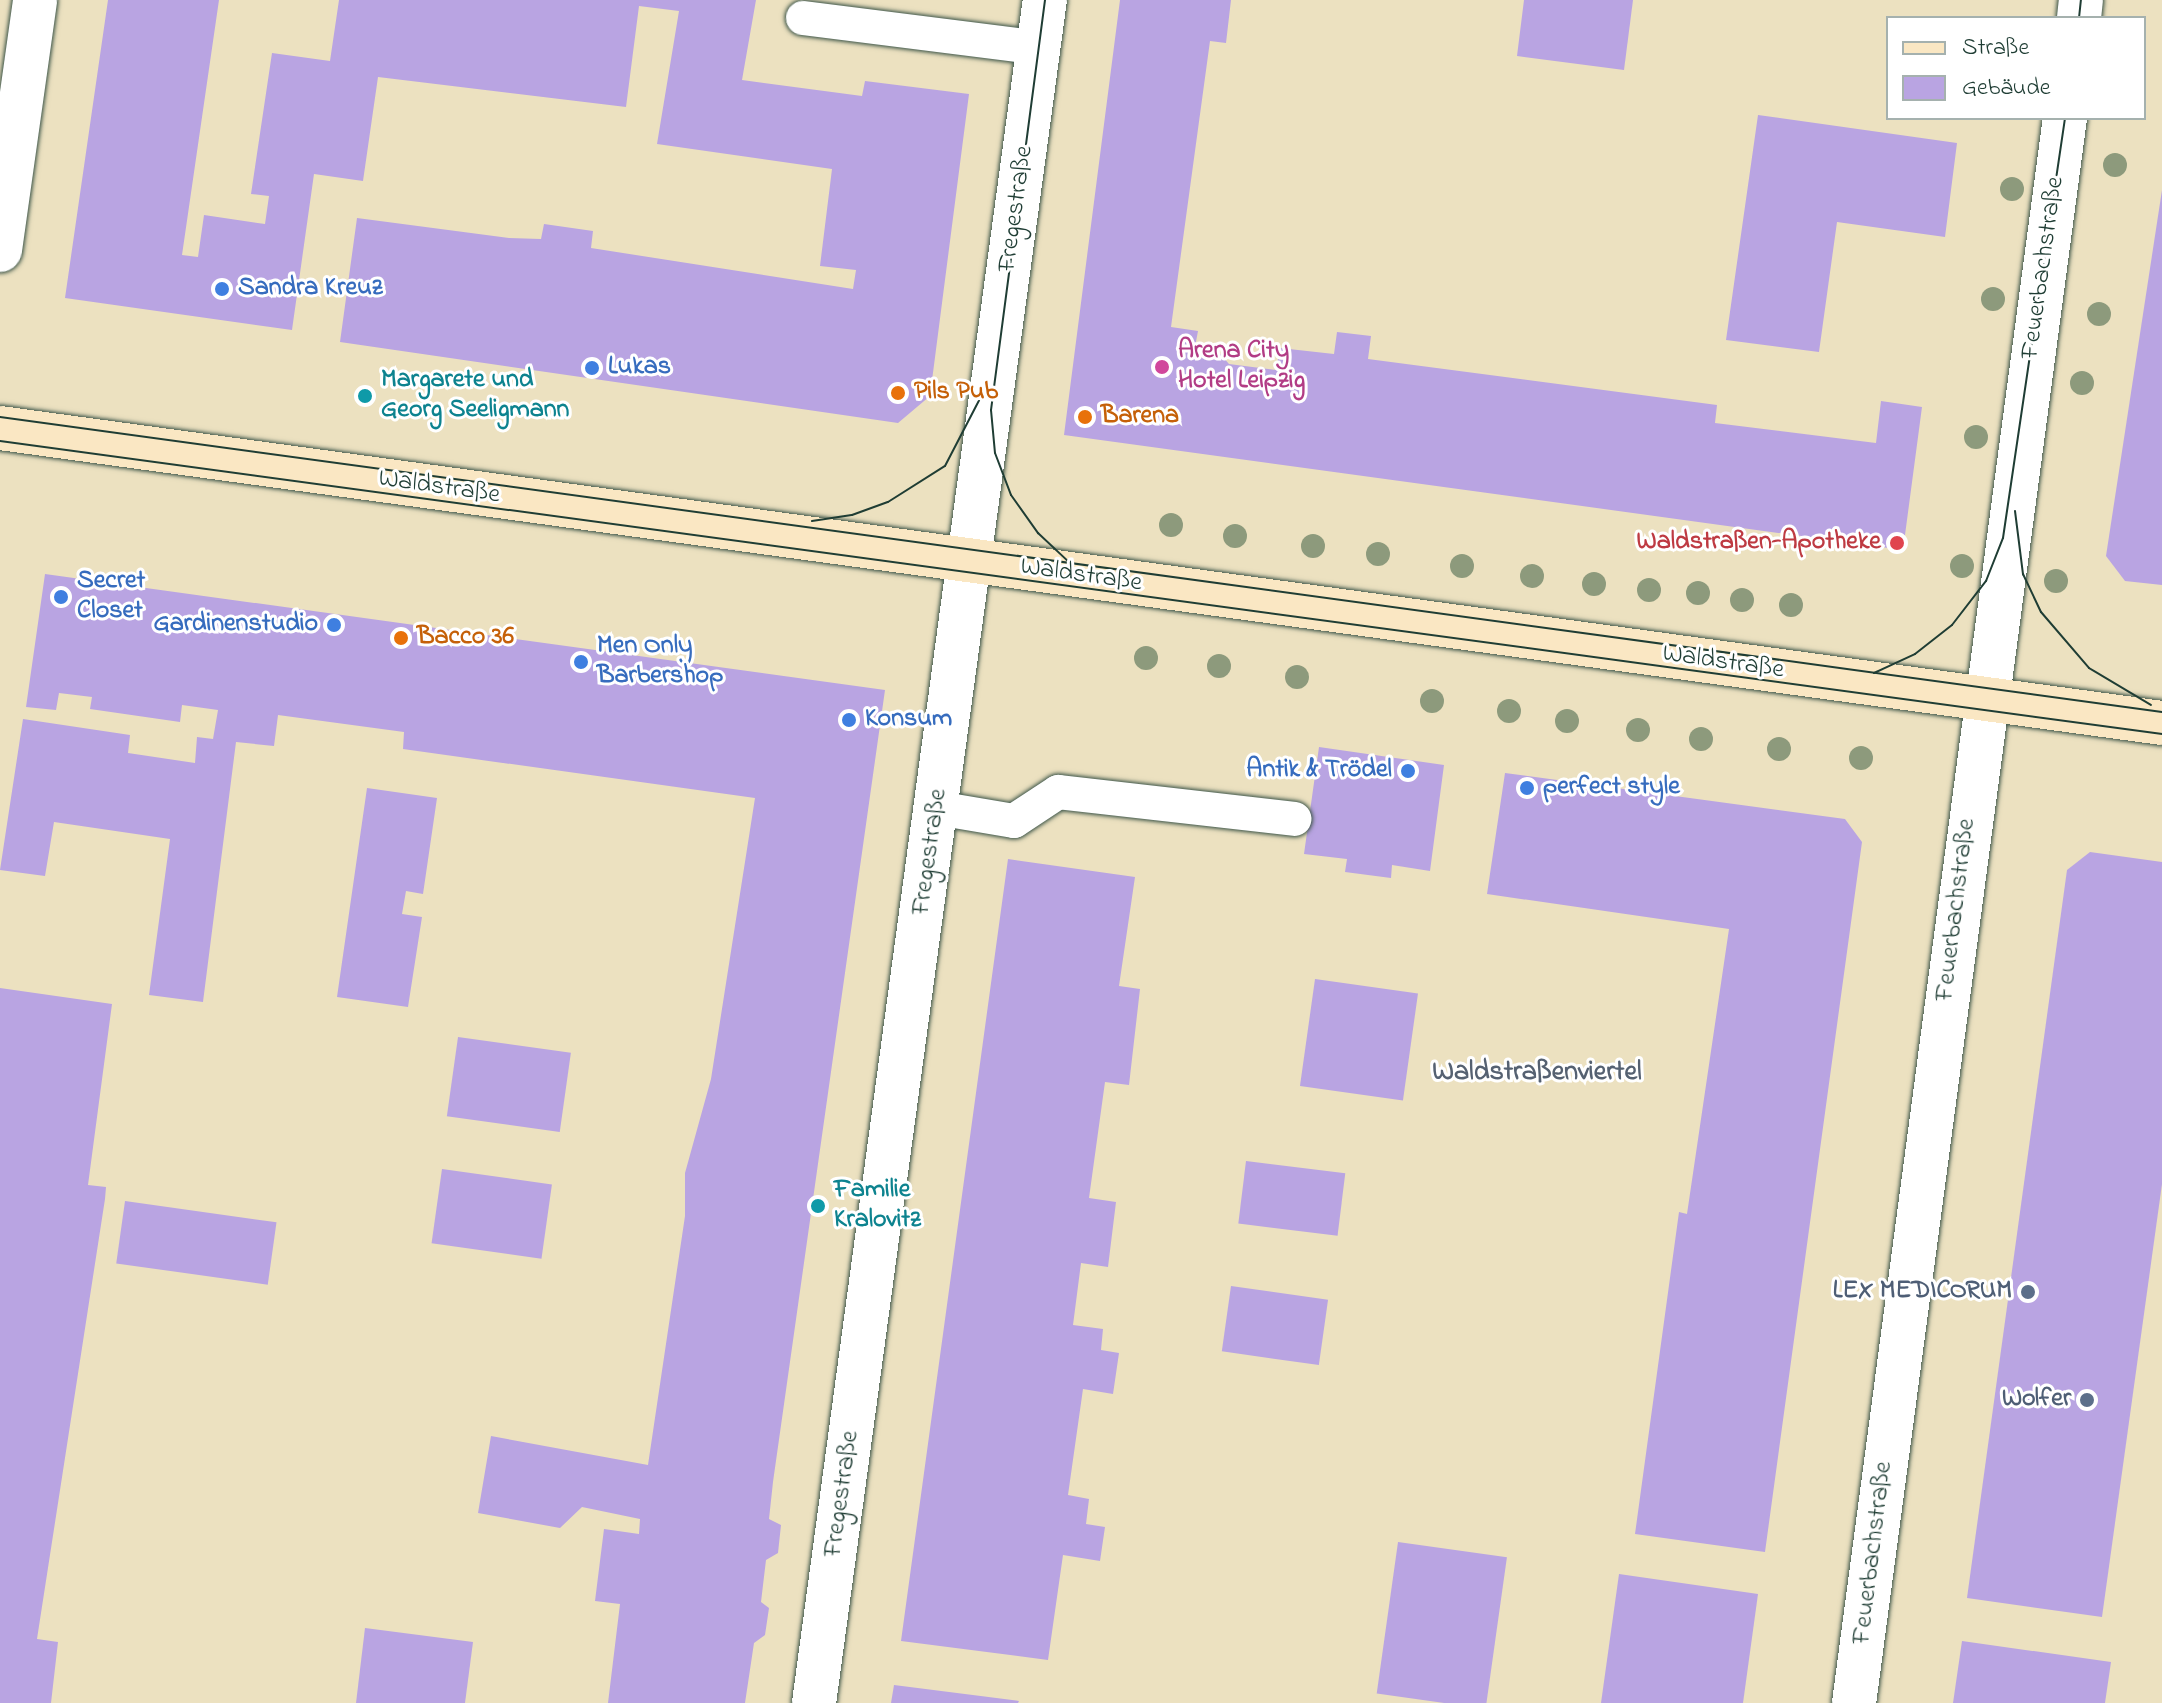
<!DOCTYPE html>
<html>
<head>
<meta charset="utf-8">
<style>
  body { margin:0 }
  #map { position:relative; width:2162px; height:1703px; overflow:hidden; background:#ece1c0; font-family:"Indie Flower",sans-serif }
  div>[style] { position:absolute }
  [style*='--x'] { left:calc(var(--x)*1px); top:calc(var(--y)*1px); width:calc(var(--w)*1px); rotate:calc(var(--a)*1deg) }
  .building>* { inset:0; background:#b9a4e2; transform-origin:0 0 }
  .roads { filter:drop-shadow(0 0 2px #3e5649) drop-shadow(0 0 2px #3e5649) }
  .service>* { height:34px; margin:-17px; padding:0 17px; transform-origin:17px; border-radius:17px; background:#fff }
  .minor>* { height:44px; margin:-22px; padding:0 22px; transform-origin:22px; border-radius:22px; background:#fff }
  .secondary>* { height:44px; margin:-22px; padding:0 22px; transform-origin:22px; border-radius:22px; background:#fae7c3 }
  .tram>* { height:2px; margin:-1px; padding:0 1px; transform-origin:1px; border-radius:1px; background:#1f3d34 }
  .trees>* { width:24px; height:24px; margin:-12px; border-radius:50%; background:#8d9a7c }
  .dots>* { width:22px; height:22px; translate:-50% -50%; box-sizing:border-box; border:4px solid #fff; border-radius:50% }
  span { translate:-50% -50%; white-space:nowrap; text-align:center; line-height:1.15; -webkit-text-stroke:6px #fff; paint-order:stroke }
  .street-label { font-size:26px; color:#1f3d34 }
  .shop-label { font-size:26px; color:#366cbe; font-weight:700 }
  .left { translate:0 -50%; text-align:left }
  .right { translate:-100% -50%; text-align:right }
  .hotel-label { font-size:26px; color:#b23c85; font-weight:700 }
  .culture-label { font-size:26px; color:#0d838f; font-weight:700 }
  .food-label { font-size:26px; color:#c56008; font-weight:700 }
  .health-label { font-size:26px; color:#be3a42; font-weight:700 }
  .service-label { font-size:26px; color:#4e5e75; font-weight:700 }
  .neighbourhood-label { font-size:28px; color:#556171; font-weight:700 }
  .legend { position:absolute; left:1886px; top:16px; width:260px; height:104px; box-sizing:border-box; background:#fff; border:2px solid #a5b1ae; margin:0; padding:10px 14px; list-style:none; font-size:24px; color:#1f3d34 }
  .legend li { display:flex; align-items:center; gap:16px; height:40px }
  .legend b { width:40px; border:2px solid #a5b1ae }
</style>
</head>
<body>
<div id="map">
  <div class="building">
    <div style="clip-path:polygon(108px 0,219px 0,182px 255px,198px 257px,204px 215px,265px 224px,269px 196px,251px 194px,272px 53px,330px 61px,339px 0,756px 0,742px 80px,862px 96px,865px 81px,969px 94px,930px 396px,898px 423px,340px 342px,357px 218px,509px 238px,541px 239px,544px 224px,593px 231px,591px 248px,853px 289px,856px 270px,820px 266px,832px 169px,657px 144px,679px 11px,639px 6px,626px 107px,378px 77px,363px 181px,314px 174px,292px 330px,65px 298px)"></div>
    <div style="clip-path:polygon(1120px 0,1231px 0,1226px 43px,1210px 41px,1171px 327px,1198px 331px,1195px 347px,1216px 349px,1229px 364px,1276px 370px,1280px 348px,1334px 354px,1337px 332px,1371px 336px,1368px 359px,1717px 405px,1715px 423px,1876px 443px,1881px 401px,1922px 407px,1903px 550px,1064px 435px)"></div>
    <div style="clip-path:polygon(1524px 0,1633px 0,1624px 70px,1517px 56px)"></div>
    <div style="clip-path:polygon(1758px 115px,1957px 143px,1945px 237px,1837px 222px,1819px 352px,1726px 340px)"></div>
    <div style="clip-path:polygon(2162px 190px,2162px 585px,2125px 581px,2106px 556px)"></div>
    <div style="clip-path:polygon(45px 574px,885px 690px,773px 1482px,769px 1519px,781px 1525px,778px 1553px,766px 1560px,761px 1602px,769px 1608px,765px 1635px,754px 1643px,745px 1703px,608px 1703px,620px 1604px,595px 1601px,604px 1529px,639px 1534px,640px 1519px,582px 1507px,560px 1528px,478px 1513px,491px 1436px,648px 1465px,685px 1216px,685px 1173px,711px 1079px,755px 798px,403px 749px,404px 732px,278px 715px,274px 746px,236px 742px,203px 1002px,149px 995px,170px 839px,54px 822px,45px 876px,0 870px,23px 719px,130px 735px,128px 753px,195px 763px,197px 737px,213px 739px,218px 710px,182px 705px,180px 722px,90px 709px,92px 697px,59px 693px,56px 710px,26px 707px)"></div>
    <div style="clip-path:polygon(1319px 747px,1444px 765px,1430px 871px,1392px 865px,1391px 878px,1345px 872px,1347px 859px,1304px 854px)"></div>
    <div style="clip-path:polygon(1505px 773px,1845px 819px,1862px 842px,1765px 1552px,1635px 1534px,1679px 1212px,1687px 1214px,1729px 929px,1487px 894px)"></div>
    <div style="clip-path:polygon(367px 788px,437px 798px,423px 894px,406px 891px,402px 914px,422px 917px,408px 1007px,337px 997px)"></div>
    <div style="clip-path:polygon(2090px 852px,2162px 862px,2162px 1184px,2102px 1617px,1967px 1598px,2067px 870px)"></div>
    <div style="clip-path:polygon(1008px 859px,1135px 877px,1119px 986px,1140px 989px,1129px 1085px,1105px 1082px,1089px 1198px,1116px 1202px,1108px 1267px,1081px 1263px,1073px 1325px,1103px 1329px,1101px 1350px,1119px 1353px,1113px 1394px,1083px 1389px,1068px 1495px,1089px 1499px,1086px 1524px,1105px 1527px,1100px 1561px,1063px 1555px,1048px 1660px,901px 1641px)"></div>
    <div style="left:1315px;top:979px;width:104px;height:108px;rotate:8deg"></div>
    <div style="clip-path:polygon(0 988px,112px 1004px,88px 1185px,106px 1187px,105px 1199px,37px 1639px,58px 1642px,51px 1703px,0 1703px)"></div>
    <div style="left:458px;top:1037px;width:114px;height:80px;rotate:8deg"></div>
    <div style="left:1246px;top:1161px;width:100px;height:63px;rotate:7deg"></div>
    <div style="left:442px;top:1169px;width:111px;height:75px;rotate:8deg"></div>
    <div style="left:125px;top:1201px;width:153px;height:63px;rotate:8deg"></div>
    <div style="left:1231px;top:1286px;width:98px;height:66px;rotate:8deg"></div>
    <div style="left:1398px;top:1542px;width:110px;height:153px;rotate:8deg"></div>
    <div style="clip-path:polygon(1619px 1574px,1758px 1594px,1743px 1703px,1601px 1703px)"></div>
    <div style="clip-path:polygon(365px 1628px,473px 1642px,465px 1703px,356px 1703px)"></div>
    <div style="clip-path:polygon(1962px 1641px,2111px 1662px,2105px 1703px,1953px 1703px)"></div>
    <div style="clip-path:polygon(894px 1685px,1019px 1701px,1018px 1703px,891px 1703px)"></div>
  </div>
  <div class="roads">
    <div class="service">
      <div style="--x:803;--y:18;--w:238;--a:7.2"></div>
      <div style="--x:937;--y:808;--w:78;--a:9.6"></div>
      <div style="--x:1014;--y:821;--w:53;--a:-33.4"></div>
      <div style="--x:1058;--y:792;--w:238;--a:6.5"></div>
    </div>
    <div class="minor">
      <div style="--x:2079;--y:18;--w:18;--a:-84"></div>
      <div style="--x:0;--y:250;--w:252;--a:-82"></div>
      <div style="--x:814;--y:1703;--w:1719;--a:-82.28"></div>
      <div style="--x:1854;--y:1703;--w:1599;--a:-82.42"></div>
    </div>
    <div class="secondary">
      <div style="--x:0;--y:428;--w:2182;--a:7.77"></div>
    </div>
  </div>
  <div class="tram">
    <div style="--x:1045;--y:0;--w:414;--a:97.5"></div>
    <div style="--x:991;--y:410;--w:43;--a:84.7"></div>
    <div style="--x:995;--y:453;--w:45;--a:69.1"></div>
    <div style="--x:1011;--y:495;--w:47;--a:54.6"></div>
    <div style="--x:1038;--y:533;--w:44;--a:43.2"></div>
    <div style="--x:2079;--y:18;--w:18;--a:-84"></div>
    <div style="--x:0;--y:417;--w:2182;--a:7.77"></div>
    <div style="--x:0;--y:441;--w:2182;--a:7.72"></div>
    <div style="--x:2015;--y:511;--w:64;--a:82.8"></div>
    <div style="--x:2023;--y:574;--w:42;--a:64.7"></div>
    <div style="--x:2041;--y:612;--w:74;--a:49.4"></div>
    <div style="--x:2089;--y:668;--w:72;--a:30.8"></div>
    <div style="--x:812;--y:521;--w:40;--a:-8.5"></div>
    <div style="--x:852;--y:515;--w:38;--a:-20"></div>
    <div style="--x:888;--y:502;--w:67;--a:-32.3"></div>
    <div style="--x:945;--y:466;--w:93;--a:-62.6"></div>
    <div style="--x:1874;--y:673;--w:45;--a:-24.9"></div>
    <div style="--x:1915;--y:654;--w:47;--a:-38.1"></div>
    <div style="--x:1952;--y:625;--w:56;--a:-52.3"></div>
    <div style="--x:1986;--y:581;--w:46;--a:-68.4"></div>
    <div style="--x:2003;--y:538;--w:425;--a:-81.6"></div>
  </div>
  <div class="trees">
    <div style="left:2115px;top:165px"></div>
    <div style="left:2012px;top:189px"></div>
    <div style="left:1993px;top:299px"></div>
    <div style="left:2099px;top:314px"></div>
    <div style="left:2082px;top:383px"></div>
    <div style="left:1976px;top:437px"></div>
    <div style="left:1171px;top:525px"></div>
    <div style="left:1235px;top:536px"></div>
    <div style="left:1313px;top:546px"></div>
    <div style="left:1378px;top:554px"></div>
    <div style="left:1462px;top:566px"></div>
    <div style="left:1962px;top:566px"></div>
    <div style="left:1532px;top:576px"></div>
    <div style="left:2056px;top:581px"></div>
    <div style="left:1594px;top:584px"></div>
    <div style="left:1649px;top:590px"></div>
    <div style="left:1698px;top:593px"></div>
    <div style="left:1742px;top:600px"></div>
    <div style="left:1791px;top:605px"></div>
    <div style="left:1146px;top:658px"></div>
    <div style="left:1219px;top:666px"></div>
    <div style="left:1297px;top:677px"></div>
    <div style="left:1432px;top:701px"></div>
    <div style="left:1509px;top:711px"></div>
    <div style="left:1567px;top:721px"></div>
    <div style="left:1638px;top:730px"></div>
    <div style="left:1701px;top:739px"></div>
    <div style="left:1779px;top:749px"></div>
    <div style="left:1861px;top:758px"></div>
  </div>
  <div class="dots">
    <div style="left:222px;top:289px;background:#3f7fe0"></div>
    <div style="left:1162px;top:367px;background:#d1479c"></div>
    <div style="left:592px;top:368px;background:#3f7fe0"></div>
    <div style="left:898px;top:393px;background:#e8710a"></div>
    <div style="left:365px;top:396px;background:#0f9aa8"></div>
    <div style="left:1085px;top:417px;background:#e8710a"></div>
    <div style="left:1897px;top:543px;background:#e0444e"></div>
    <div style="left:61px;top:597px;background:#3f7fe0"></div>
    <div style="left:334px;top:625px;background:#3f7fe0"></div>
    <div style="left:401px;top:638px;background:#e8710a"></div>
    <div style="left:581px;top:662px;background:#3f7fe0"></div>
    <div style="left:849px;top:720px;background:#3f7fe0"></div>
    <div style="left:1408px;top:771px;background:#3f7fe0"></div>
    <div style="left:1527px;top:788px;background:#3f7fe0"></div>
    <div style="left:818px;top:1206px;background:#0f9aa8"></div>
    <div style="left:2028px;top:1292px;background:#5c6f8a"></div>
    <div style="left:2087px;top:1400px;background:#5c6f8a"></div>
  </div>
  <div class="street-label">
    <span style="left:1017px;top:209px;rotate:-82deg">Fregestraße</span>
    <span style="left:2044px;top:268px;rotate:-82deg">Feuerbachstraße</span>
    <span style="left:439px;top:488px;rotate:8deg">Waldstraße</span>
    <span style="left:1081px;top:576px;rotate:8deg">Waldstraße</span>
    <span style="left:1723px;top:663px;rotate:8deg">Waldstraße</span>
    <span style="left:931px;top:852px;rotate:-82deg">Fregestraße</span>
    <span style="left:1957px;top:910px;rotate:-83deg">Feuerbachstraße</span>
    <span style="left:843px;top:1494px;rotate:-82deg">Fregestraße</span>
    <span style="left:1874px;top:1553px;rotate:-83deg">Feuerbachstraße</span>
  </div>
  <div class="shop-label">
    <span class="left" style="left:238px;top:289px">Sandra Kreuz</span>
    <span class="left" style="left:608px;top:368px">Lukas</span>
    <span class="left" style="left:77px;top:597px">Secret<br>Closet</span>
    <span class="right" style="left:318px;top:625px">Gardinenstudio</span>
    <span class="left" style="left:597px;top:662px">Men Only<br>Barbershop</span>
    <span class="left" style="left:865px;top:720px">Konsum</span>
    <span class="right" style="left:1392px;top:771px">Antik &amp; Trödel</span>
    <span class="left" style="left:1543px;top:788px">perfect style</span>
  </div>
  <div class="hotel-label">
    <span class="left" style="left:1178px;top:367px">Arena City<br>Hotel Leipzig</span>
  </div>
  <div class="culture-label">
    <span class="left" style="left:381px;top:396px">Margarete und<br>Georg Seeligmann</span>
    <span class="left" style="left:834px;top:1206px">Familie<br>Kralovitz</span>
  </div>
  <div class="food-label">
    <span class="left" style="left:914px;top:393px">Pils Pub</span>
    <span class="left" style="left:1101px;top:417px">Barena</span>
    <span class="left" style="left:417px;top:638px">Bacco 36</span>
  </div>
  <div class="health-label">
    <span class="right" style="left:1881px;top:543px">Waldstraßen-Apotheke</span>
  </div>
  <div class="service-label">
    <span class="right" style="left:2012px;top:1292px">LEX MEDICORUM</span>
    <span class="right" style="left:2071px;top:1400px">Wolfer</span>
  </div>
  <div class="neighbourhood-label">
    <span style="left:1537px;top:1073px">Waldstraßenviertel</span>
  </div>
  <ul class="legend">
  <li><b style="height:10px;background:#fae7c3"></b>Straße</li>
  <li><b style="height:22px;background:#b9a4e2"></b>Gebäude</li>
  </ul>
</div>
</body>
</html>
